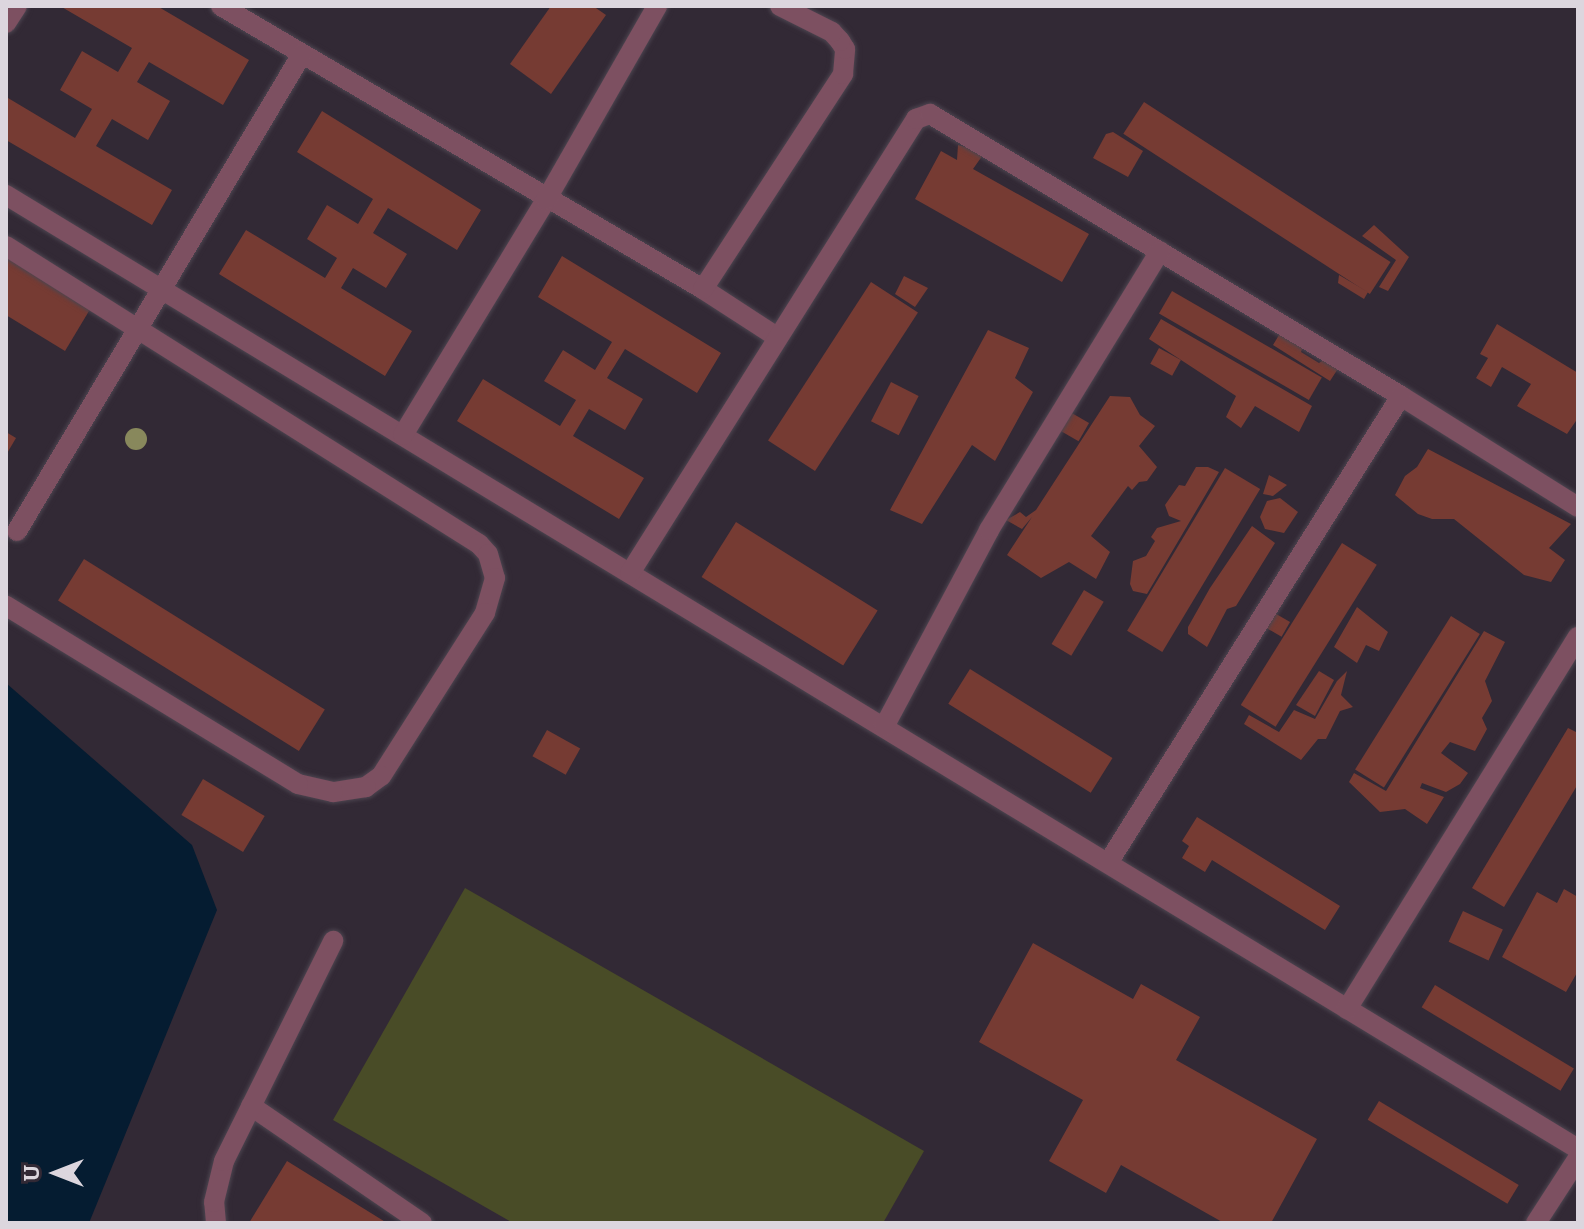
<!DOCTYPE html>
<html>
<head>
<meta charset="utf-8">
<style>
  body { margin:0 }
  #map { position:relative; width:1584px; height:1229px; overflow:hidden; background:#322935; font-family:Bitter,serif }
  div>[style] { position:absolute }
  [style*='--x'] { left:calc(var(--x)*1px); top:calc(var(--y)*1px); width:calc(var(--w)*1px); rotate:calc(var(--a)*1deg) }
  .green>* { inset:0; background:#494c27 }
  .water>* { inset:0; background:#051c31 }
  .building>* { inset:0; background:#763b33; transform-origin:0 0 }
  .roads { filter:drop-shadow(0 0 2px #4d4550) drop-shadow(0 0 2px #4d4550) }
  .minor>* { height:20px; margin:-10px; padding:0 10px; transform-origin:10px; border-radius:10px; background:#7d5061 }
  .trees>* { width:22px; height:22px; margin:-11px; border-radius:50%; background:#88885c }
  span { translate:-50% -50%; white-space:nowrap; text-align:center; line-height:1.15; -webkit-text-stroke:6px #322935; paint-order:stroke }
  .frame { position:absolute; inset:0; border:8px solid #dcd6de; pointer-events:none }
  .north { position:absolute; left:16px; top:1133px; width:80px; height:80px; -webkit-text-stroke:6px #322935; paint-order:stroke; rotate:270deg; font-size:22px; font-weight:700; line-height:32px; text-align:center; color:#dcd6de }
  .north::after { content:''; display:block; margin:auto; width:28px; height:36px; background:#dcd6de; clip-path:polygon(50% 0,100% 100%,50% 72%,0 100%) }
</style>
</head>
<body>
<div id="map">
  <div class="green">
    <div style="clip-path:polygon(465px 888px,924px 1151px,883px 1223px,513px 1223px,333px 1120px)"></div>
  </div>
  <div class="water">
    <div style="clip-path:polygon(6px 683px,192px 845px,217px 910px,89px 1223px,6px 1223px)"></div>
  </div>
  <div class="building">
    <div style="clip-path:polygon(60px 6px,157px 6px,249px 60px,223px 105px,149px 62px,137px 82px,170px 101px,148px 140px,112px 119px,96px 146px,172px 190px,152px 225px,6px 140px,8px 98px,75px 138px,92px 109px,60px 90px,82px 51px,118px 72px,132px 48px)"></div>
    <div style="clip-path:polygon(551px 6px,593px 6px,606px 15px,551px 94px,510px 64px)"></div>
    <div style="left:1144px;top:102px;width:294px;height:38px;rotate:33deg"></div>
    <div style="clip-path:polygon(322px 111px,481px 210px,457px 250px,388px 208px,373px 233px,407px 254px,386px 288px,353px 268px,341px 288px,412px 331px,385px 376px,219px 274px,246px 230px,325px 278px,337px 258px,307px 239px,327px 205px,358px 224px,373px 199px,297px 152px)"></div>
    <div style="clip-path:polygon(1113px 132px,1143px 151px,1128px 177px,1093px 158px,1106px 134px)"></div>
    <div style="clip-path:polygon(958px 145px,985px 152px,973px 169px,1089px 234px,1062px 282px,915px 199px,941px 151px,957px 160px)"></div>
    <div style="clip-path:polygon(1374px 225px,1409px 257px,1388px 291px,1379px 287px,1396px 260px,1362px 236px)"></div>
    <div style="clip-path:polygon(6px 253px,92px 306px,65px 351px,6px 315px)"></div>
    <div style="clip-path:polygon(562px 256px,721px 353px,697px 393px,625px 349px,607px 378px,643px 399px,625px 430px,589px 409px,573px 436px,644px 478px,619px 519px,457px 421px,483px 379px,560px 426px,576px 400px,544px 381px,563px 350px,595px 370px,612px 342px,538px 297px)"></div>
    <div style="clip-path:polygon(1339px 275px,1368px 292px,1364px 299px,1338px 283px)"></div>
    <div style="clip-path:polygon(904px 276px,928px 288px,915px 307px,895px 294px)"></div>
    <div style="left:871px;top:282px;width:56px;height:189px;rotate:33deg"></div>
    <div style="left:1172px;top:291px;width:173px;height:26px;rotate:30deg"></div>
    <div style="clip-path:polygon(1161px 319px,1312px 406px,1299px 432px,1255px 406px,1241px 428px,1226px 417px,1236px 396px,1149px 339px)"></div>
    <div style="clip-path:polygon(1497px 324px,1578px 373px,1578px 418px,1567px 434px,1517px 406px,1531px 384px,1502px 367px,1491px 387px,1476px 378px,1488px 358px,1480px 354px)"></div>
    <div style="clip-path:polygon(988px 330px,1029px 348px,1015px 378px,1033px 392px,995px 461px,972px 445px,922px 524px,890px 510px)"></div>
    <div style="clip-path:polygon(1282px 330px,1305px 341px,1301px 352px,1319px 363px,1328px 357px,1341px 364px,1330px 381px,1273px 345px)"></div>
    <div style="left:1159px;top:348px;width:25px;height:18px;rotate:29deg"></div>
    <div style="left:891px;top:382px;width:31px;height:44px;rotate:27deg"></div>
    <div style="clip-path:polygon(1110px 396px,1130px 397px,1140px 415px,1155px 426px,1139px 446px,1157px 467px,1147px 481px,1139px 482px,1132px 490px,1128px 486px,1091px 536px,1110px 552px,1096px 579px,1069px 562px,1041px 578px,1007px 555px,1032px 517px,1022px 529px,1006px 520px,1020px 512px,1026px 517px,1036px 510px)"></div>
    <div style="left:1070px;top:412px;width:22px;height:21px;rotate:30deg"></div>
    <div style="clip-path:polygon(6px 432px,16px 438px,6px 455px)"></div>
    <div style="clip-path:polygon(1428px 449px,1571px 524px,1549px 548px,1565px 560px,1551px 582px,1524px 575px,1454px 519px,1432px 519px,1418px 514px,1395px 495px,1405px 476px,1417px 467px)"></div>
    <div style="clip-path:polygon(1196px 467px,1208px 467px,1219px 472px,1147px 594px,1133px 591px,1130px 584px,1133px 561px,1146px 556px,1155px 541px,1151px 537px,1157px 528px,1181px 521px,1169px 516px,1165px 505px,1179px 485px,1185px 486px)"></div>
    <div style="left:1225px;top:468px;width:41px;height:190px;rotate:31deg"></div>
    <div style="clip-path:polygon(1269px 475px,1287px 485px,1273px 496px,1263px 494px)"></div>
    <div style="clip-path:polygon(1280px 498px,1298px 512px,1284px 533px,1265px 529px,1260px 517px,1267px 501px)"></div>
    <div style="left:736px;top:522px;width:167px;height:65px;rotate:32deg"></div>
    <div style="clip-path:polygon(1252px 526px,1275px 543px,1236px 606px,1227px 609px,1207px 647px,1188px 634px,1188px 627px,1210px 588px)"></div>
    <div style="left:1342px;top:543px;width:41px;height:191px;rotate:32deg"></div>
    <div style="left:84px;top:559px;width:284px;height:49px;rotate:32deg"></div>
    <div style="left:1084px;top:590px;width:23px;height:63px;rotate:31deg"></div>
    <div style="clip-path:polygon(1357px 607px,1388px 632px,1379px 651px,1366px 645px,1357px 663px,1334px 647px)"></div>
    <div style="left:1271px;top:611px;width:22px;height:17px;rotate:30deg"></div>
    <div style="left:1451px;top:616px;width:34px;height:181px;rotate:32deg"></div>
    <div style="clip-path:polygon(1484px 631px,1505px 642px,1485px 681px,1492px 701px,1482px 718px,1487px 729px,1475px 751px,1450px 742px,1441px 753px,1468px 773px,1460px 784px,1446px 792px,1422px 783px,1420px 788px,1444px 797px,1427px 824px,1405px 809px,1380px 812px,1349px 782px,1354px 773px,1386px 791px)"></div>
    <div style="left:970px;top:669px;width:168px;height:41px;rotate:32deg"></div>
    <div style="clip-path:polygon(1319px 671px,1334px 680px,1315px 716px,1296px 705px)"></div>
    <div style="clip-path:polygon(1347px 671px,1341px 695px,1353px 707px,1340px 711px,1326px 739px,1318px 739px,1301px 760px,1244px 724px,1249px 715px,1279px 732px,1294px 710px,1315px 719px,1337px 681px)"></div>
    <div style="clip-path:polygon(1568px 728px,1578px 733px,1578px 784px,1504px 907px,1472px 888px)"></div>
    <div style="left:547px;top:730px;width:38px;height:30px;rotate:29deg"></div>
    <div style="left:203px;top:779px;width:72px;height:42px;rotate:31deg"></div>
    <div style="clip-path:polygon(1197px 817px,1340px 906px,1325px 930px,1212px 860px,1205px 872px,1182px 858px,1189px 846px,1182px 841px)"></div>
    <div style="clip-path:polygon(1564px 889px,1578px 897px,1578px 971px,1566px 992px,1502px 957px,1537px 892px,1557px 903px)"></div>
    <div style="left:1463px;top:911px;width:44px;height:34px;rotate:25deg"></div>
    <div style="clip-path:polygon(1033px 943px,1133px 999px,1141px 984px,1200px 1017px,1176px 1060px,1317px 1139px,1271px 1223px,1224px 1223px,1121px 1165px,1106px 1193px,1049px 1161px,1083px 1100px,979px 1042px)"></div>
    <div style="left:1435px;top:985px;width:162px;height:26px;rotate:31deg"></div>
    <div style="left:1379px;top:1101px;width:163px;height:22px;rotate:31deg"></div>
    <div style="clip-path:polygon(287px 1161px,387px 1223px,249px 1223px)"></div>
  </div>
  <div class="roads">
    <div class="minor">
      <div style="--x:221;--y:6;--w:559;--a:30.42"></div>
      <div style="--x:703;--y:289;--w:88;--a:33"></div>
      <div style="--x:6;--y:23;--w:20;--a:-57"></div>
      <div style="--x:6;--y:195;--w:1839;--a:31.25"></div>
      <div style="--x:6;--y:246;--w:559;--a:32.21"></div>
      <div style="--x:479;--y:544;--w:13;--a:48"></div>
      <div style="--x:488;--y:554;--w:25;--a:74"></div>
      <div style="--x:495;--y:578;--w:36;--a:106"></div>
      <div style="--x:485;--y:613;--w:193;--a:122.5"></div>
      <div style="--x:381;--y:776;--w:19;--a:144"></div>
      <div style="--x:366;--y:787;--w:33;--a:171"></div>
      <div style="--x:333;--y:792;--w:36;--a:-167"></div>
      <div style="--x:298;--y:784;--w:342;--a:-148.6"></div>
      <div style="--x:703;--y:289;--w:257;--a:-56.9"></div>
      <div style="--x:843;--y:74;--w:25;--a:-85"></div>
      <div style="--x:845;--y:49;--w:9;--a:-122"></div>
      <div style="--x:840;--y:41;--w:12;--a:-132"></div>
      <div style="--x:832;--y:32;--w:58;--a:-153.4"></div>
      <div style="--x:403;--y:435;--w:275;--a:-58.7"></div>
      <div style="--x:546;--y:200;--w:224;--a:-60.2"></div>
      <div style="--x:17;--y:531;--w:556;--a:-59.14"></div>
      <div style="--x:630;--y:573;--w:537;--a:-57.79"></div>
      <div style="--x:916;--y:119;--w:15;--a:-20"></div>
      <div style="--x:930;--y:114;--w:549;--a:30.91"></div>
      <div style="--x:1401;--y:396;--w:209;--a:32.1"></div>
      <div style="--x:884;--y:727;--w:223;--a:-61.9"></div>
      <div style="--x:989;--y:530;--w:327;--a:-58.5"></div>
      <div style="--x:1108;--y:863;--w:551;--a:-57.9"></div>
      <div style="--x:1347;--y:1009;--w:438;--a:-58.2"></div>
      <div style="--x:251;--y:1106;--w:207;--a:34.4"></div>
      <div style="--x:216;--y:1223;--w:21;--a:-95"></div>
      <div style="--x:214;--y:1202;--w:42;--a:-76.3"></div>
      <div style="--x:224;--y:1161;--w:246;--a:-63.6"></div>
      <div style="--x:1536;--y:1223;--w:77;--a:-57.1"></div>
    </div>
  </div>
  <div class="trees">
    <div style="left:136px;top:439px"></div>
  </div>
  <div class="frame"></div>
  <div class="north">U</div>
</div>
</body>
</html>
